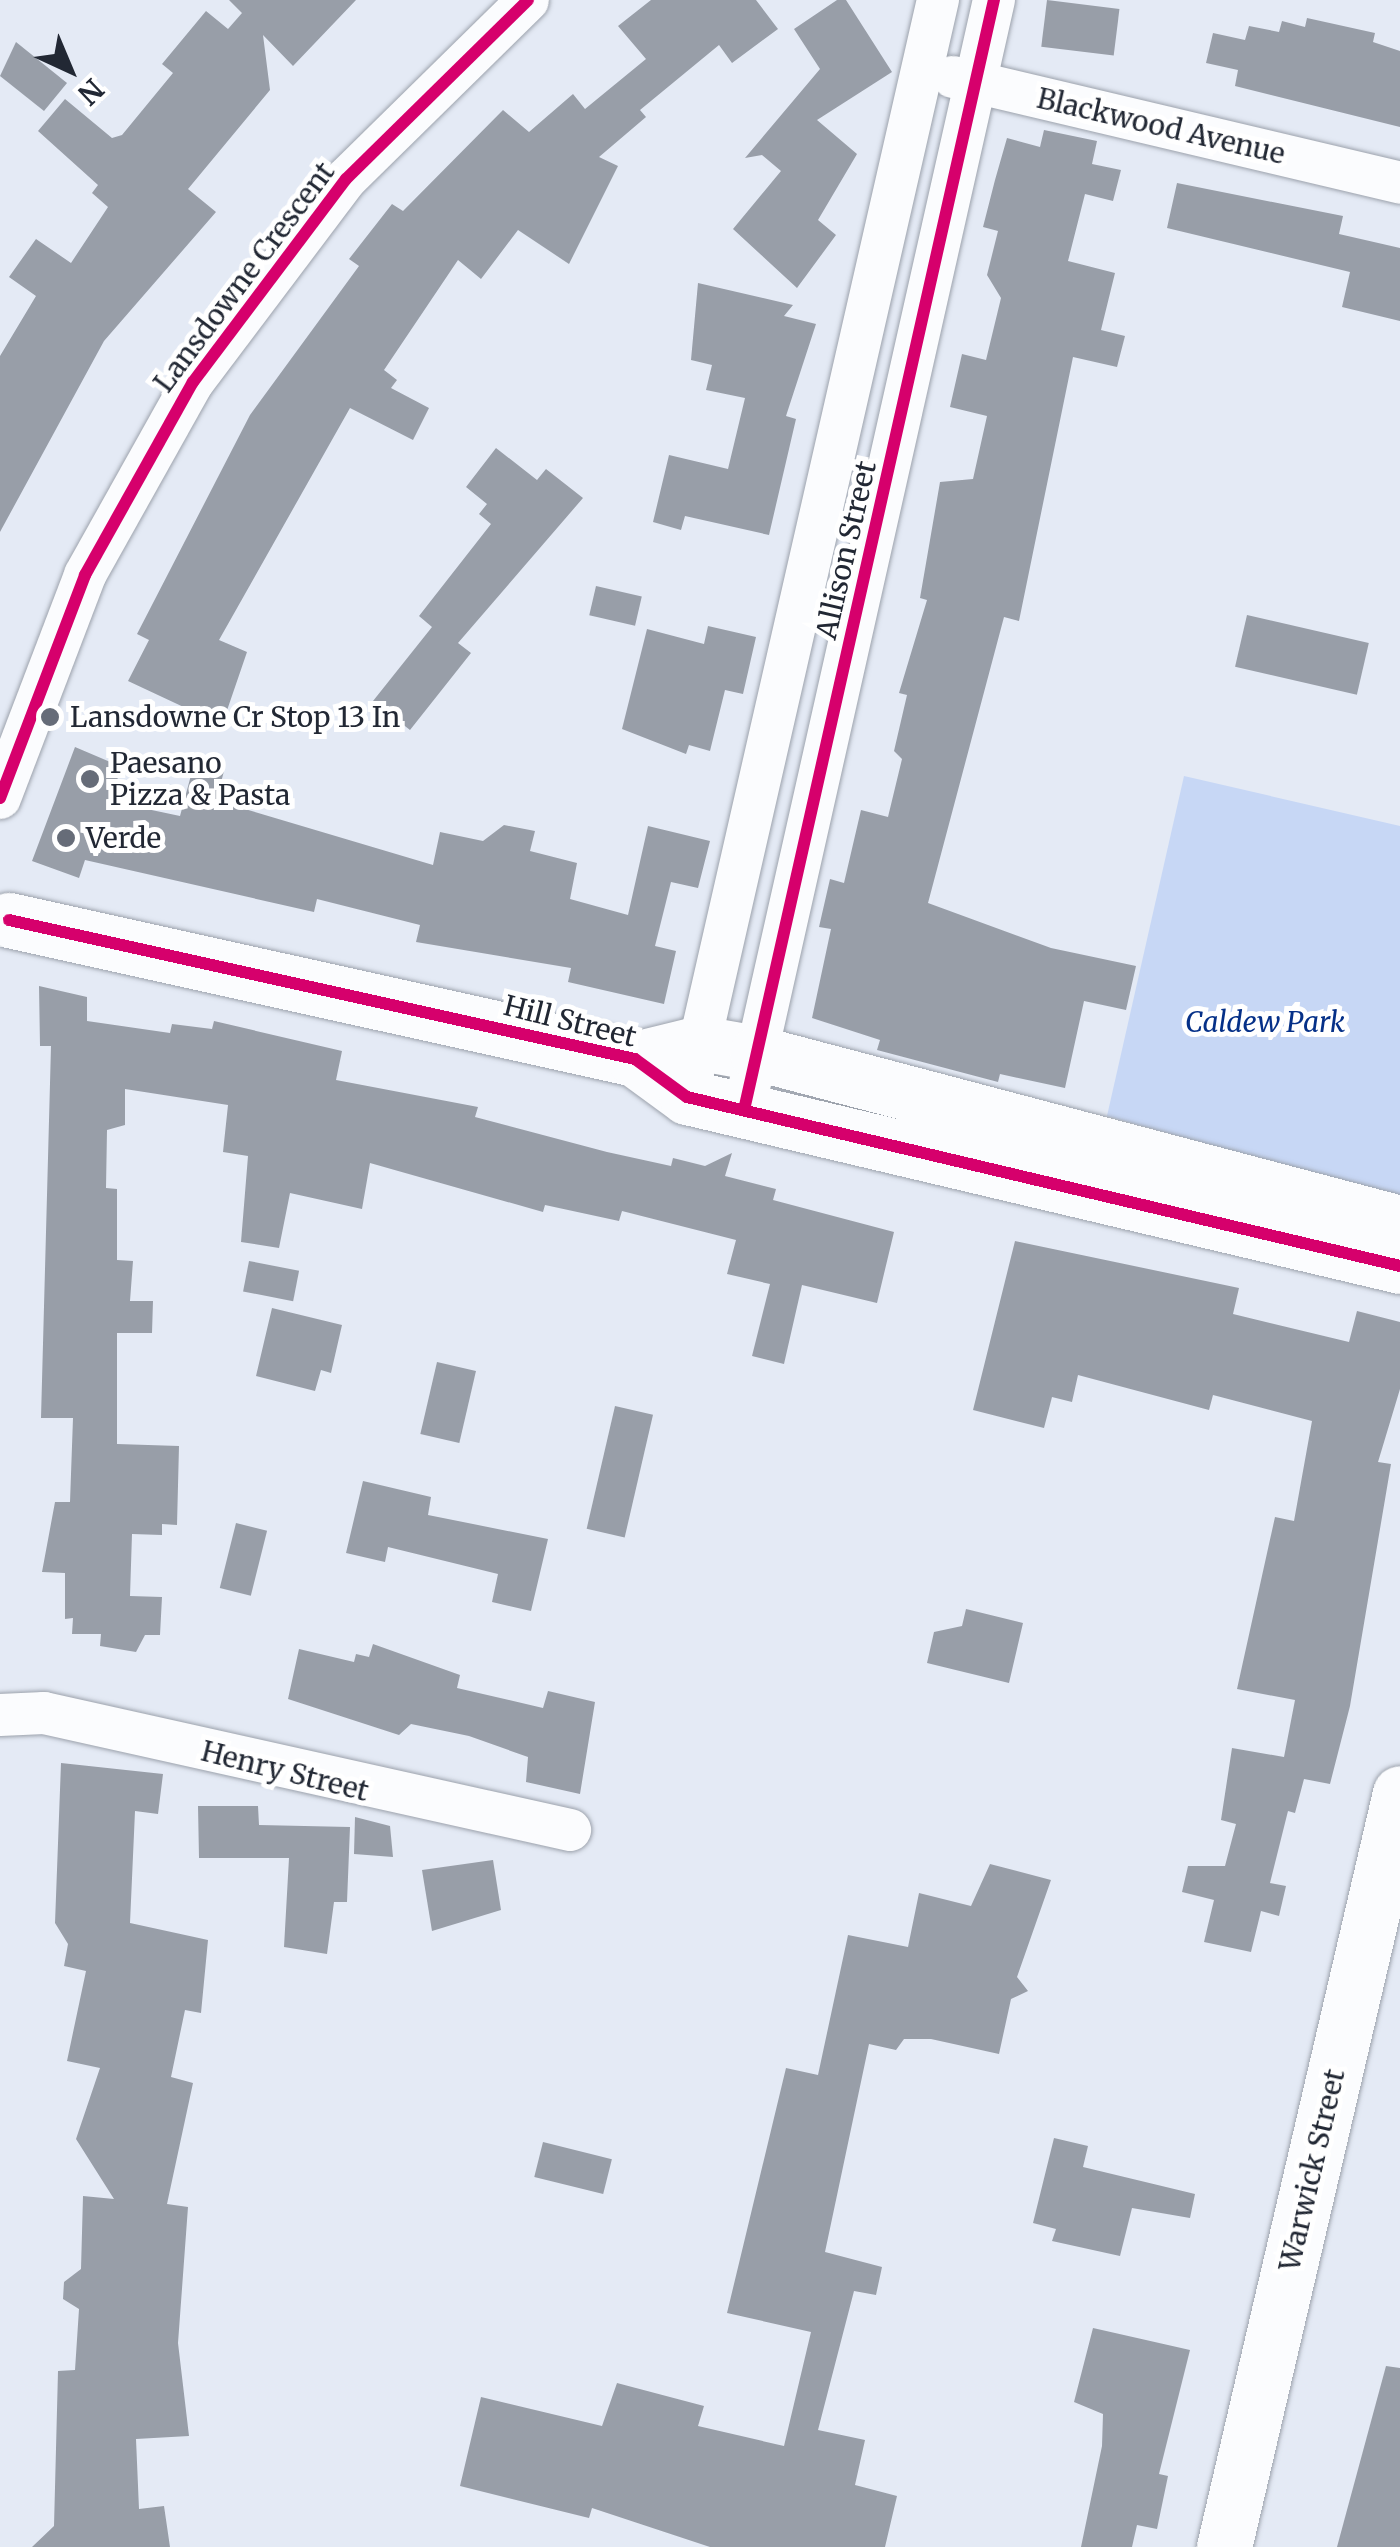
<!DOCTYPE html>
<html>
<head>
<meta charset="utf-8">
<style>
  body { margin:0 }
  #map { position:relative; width:1400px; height:2547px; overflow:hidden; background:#e4eaf5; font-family:Merriweather,serif }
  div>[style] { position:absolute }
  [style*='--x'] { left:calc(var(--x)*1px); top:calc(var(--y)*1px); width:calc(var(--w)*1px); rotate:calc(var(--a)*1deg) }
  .green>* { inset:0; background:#c7d7f5 }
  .building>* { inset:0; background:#989ea8; transform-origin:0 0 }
  .roads { filter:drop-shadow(0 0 2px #9ca2ac) drop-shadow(0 0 2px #9ca2ac) }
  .minor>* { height:42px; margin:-21px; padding:0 21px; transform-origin:21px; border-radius:21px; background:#fbfcfe }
  .tertiary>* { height:55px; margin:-27.5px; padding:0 27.5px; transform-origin:27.5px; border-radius:27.5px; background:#fbfcfe }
  .cycleway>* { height:12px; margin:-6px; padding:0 6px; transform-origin:6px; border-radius:6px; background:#d6006c }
  .dots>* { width:28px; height:28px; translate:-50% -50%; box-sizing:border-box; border:5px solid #fff; border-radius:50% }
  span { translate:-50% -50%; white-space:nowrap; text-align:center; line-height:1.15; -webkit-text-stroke:10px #fff; paint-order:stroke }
  .street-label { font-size:28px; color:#222834 }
  .poi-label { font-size:28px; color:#222834 }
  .left { translate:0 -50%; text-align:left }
  .park-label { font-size:28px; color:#053088; font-style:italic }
  .north { position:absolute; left:20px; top:20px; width:100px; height:100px; -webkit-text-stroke:8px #fff; paint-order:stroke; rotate:136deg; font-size:28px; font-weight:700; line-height:40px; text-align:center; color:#222834 }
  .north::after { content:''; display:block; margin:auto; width:35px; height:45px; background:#222834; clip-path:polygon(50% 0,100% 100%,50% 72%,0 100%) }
</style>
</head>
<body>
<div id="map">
  <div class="green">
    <div style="clip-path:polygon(1184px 776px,1400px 826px,1400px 1198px,1107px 1116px)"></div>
  </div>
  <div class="building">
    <div style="clip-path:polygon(229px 0,356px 0,293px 66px,263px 35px,270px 90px,188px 189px,216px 212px,104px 341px,0 532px,0 356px,36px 296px,9px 277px,36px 239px,71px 263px,108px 207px,92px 193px,98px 185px,38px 131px,65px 99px,112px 138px,122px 135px,173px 73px,162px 64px,206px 11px,228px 29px,242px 13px)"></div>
    <div style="clip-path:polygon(651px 0,756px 0,778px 29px,732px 63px,719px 45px,640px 110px,646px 117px,599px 157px,618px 166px,569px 264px,518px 230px,481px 279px,458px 260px,384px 370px,397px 380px,391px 388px,429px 408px,413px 440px,350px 408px,219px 640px,247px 652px,222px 725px,128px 681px,149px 640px,137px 634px,250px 415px,359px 266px,349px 259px,392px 204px,403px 211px,503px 110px,529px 132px,573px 94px,585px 109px,646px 59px,618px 26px)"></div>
    <div style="clip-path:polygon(837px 0,846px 0,892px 72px,817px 120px,857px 154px,818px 220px,836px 235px,797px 288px,733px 229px,781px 171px,762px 155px,745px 158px,820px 69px,794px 29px)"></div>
    <div style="left:1047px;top:0;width:73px;height:47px;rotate:7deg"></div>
    <div style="clip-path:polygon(1307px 18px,1375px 33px,1373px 42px,1400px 51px,1400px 127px,1235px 86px,1238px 70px,1206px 63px,1213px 33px,1245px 40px,1249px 26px,1279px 32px,1282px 21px,1305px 27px)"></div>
    <div style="clip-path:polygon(16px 42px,67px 83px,44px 111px,0 76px)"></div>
    <div style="clip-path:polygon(1044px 130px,1097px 141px,1092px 164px,1121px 170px,1113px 201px,1085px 194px,1068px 261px,1115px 273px,1101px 330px,1125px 336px,1117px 367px,1073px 357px,1019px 621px,1004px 617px,928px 903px,1051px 948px,1136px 966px,1126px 1010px,1084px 1001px,1065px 1088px,1000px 1074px,998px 1082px,877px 1050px,880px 1040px,812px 1018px,831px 929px,819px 927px,830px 879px,844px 883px,861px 810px,888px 817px,902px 759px,894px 751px,907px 695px,899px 693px,927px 600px,920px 598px,940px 482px,973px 479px,987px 416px,950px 407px,962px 354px,986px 360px,1001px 298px,987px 275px,998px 231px,983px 227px,995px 180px,1007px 138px,1040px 147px)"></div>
    <div style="clip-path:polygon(1177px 183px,1343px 216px,1339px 234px,1400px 248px,1400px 321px,1342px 307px,1350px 272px,1167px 228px)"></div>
    <div style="clip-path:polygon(698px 283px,793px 305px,784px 316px,816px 324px,786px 416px,796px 419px,769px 535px,685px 516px,681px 530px,653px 522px,669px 455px,728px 469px,745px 398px,706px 390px,712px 365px,691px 360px)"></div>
    <div style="clip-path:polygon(496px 448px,537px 480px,546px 469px,583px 498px,458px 643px,471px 653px,410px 730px,373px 701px,432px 627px,419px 616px,491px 524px,479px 514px,487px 504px,466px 487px)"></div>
    <div style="left:596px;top:586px;width:47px;height:30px;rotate:13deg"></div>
    <div style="left:1247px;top:615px;width:125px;height:53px;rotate:13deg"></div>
    <div style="clip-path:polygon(708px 626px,756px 637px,743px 694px,725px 690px,710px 751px,689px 745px,686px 754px,622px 729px,647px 629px,704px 644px)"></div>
    <div style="clip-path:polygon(75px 747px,122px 767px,109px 801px,180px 816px,194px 764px,224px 771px,218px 794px,248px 801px,245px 809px,433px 865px,440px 832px,483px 841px,504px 825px,535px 831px,530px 851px,577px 863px,570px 899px,628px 915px,648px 826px,710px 841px,698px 888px,671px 882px,655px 946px,676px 951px,664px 1004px,568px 982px,571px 968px,416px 942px,420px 925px,317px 899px,314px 912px,85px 860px,79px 878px,32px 861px)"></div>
    <div style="clip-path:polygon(39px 986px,87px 997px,87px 1021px,170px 1033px,172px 1024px,212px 1029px,214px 1021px,342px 1051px,336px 1080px,478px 1107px,475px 1117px,607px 1152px,671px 1166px,673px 1158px,705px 1166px,732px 1153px,725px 1176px,776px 1189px,773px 1200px,894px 1232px,877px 1303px,802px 1285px,784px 1364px,752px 1356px,770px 1284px,727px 1274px,736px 1240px,622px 1211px,619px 1221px,545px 1205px,543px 1212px,370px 1163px,362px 1209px,290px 1193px,279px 1248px,241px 1242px,248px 1156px,223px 1152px,228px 1105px,125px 1089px,125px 1125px,107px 1130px,106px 1188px,117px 1189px,117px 1260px,133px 1261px,130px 1301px,153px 1301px,152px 1333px,117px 1333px,117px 1444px,179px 1446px,177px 1525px,162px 1524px,162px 1535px,132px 1534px,130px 1596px,162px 1597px,160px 1635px,145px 1635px,136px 1652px,100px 1646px,101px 1634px,72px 1634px,73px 1618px,65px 1619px,65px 1573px,42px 1572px,55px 1502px,70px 1502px,73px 1418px,41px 1418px,51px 1046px,40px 1046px)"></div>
    <div style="clip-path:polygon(1015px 1241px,1239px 1288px,1233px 1314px,1349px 1342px,1357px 1311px,1400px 1322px,1400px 1389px,1378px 1462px,1391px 1464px,1350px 1706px,1330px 1784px,1304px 1779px,1295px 1813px,1288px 1811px,1270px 1883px,1286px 1886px,1279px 1916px,1261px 1911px,1251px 1952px,1204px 1942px,1214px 1900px,1182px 1892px,1188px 1866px,1225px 1866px,1236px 1824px,1221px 1820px,1232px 1748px,1284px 1757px,1295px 1700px,1237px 1689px,1275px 1517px,1294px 1521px,1312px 1421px,1213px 1395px,1209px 1410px,1078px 1375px,1072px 1402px,1052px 1397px,1044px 1428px,973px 1410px)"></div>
    <div style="left:249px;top:1261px;width:51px;height:31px;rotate:11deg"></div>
    <div style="clip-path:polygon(272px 1308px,342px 1325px,331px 1373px,321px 1370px,315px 1391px,256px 1376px)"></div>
    <div style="left:437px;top:1362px;width:40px;height:74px;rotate:13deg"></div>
    <div style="left:615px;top:1406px;width:39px;height:126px;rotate:13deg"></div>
    <div style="clip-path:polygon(363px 1481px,431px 1497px,428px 1515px,548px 1539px,531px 1611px,492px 1602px,498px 1574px,388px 1547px,385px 1562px,346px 1553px)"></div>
    <div style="left:236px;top:1523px;width:32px;height:67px;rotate:14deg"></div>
    <div style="clip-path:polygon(966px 1609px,1023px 1623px,1009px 1683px,927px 1663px,934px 1632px,962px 1626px)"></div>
    <div style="clip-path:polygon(373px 1644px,460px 1675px,457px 1688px,543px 1708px,548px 1691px,595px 1702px,580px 1794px,526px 1782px,528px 1757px,469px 1736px,411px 1724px,399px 1735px,288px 1699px,299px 1649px,354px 1662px,356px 1654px,369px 1657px)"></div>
    <div style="clip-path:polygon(61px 1763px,163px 1774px,158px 1814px,135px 1811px,130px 1923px,208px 1940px,201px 2013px,185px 2010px,171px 2077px,193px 2083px,167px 2204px,188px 2207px,178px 2343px,189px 2436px,136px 2439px,139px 2509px,164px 2506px,170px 2547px,32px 2547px,54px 2526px,58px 2371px,75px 2370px,79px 2309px,63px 2299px,64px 2282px,81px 2269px,83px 2196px,114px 2199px,76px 2139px,100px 2068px,67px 2061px,86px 1971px,64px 1966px,68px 1944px,55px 1923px)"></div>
    <div style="clip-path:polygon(198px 1806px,258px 1806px,259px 1825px,350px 1827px,347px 1902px,334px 1902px,327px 1954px,284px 1947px,289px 1858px,199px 1858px)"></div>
    <div style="clip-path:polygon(355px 1817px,390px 1826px,393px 1857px,354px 1854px)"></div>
    <div style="clip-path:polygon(493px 1860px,501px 1910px,432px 1931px,422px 1870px)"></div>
    <div style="clip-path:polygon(990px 1864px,1051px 1880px,1017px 1977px,1028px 1991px,1011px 1999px,999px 2054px,931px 2039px,904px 2039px,896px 2050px,869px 2044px,825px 2252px,882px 2267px,876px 2295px,854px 2291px,818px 2430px,865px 2440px,855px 2485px,897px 2496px,885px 2547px,710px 2547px,592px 2508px,589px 2518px,460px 2486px,481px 2397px,602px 2426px,617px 2383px,704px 2406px,698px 2426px,784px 2446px,811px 2332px,727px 2313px,786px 2068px,818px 2075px,848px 1935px,908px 1947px,919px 1893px,971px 1906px)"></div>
    <div style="clip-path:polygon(1054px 2138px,1088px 2146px,1083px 2167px,1195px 2194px,1190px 2218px,1132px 2208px,1120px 2256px,1052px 2241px,1056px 2229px,1033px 2223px)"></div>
    <div style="left:543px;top:2142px;width:71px;height:36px;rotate:14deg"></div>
    <div style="clip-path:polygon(1093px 2328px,1190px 2350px,1159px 2474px,1168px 2476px,1157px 2529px,1137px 2525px,1132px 2547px,1081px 2547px,1102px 2446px,1103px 2414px,1074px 2402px)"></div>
    <div style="clip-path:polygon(1386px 2366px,1400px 2368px,1400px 2547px,1337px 2547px)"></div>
  </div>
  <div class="roads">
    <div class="minor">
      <div style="--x:953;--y:77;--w:459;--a:13.3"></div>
      <div style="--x:0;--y:798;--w:239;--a:-69.1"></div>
      <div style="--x:85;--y:575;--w:221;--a:-60.8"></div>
      <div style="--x:193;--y:382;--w:254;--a:-53"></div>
      <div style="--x:346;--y:179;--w:255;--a:-44.5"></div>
      <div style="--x:693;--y:1072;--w:1100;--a:-77.13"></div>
      <div style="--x:744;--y:1110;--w:1138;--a:-77.31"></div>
      <div style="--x:0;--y:1715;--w:44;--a:-2.6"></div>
      <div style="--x:44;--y:1713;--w:539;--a:12.54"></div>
    </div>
    <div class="tertiary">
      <div style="--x:9;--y:920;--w:641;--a:12.52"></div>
      <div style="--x:635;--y:1059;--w:64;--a:36.2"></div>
      <div style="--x:687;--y:1097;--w:733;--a:13.33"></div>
      <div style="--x:635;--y:1059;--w:67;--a:-13.8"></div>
      <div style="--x:700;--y:1043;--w:58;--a:10"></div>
      <div style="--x:757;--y:1053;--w:665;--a:14.81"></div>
      <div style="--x:1224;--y:2547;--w:774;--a:-76.86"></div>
    </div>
  </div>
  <div class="cycleway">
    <div style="--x:0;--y:798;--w:239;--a:-69.1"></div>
    <div style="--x:85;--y:575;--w:221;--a:-60.8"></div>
    <div style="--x:193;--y:382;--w:254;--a:-53"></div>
    <div style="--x:346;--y:179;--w:255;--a:-44.5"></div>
    <div style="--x:9;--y:920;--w:641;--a:12.52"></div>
    <div style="--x:635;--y:1059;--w:64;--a:36.2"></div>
    <div style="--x:687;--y:1097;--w:733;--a:13.33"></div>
    <div style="--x:744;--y:1110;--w:1138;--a:-77.31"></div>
  </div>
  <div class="dots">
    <div style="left:50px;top:717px;background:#666c78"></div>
    <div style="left:90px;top:779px;background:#666c78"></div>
    <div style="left:66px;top:838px;background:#666c78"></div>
  </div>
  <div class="street-label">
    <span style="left:1161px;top:126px;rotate:13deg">Blackwood Avenue</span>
    <span style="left:244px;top:277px;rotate:-53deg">Lansdowne Crescent</span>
    <span style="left:846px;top:550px;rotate:-77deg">Allison Street</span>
    <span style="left:570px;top:1021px;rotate:14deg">Hill Street</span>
    <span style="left:285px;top:1771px;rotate:14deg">Henry Street</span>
    <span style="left:1312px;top:2170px;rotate:-77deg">Warwick Street</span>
  </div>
  <div class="poi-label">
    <span class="left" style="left:70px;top:717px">Lansdowne Cr Stop 13 In</span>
    <span class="left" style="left:110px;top:779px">Paesano<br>Pizza &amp; Pasta</span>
    <span class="left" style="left:86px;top:838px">Verde</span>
  </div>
  <div class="park-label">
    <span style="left:1265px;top:1022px">Caldew Park</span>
  </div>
  <div class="north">N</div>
</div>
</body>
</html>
